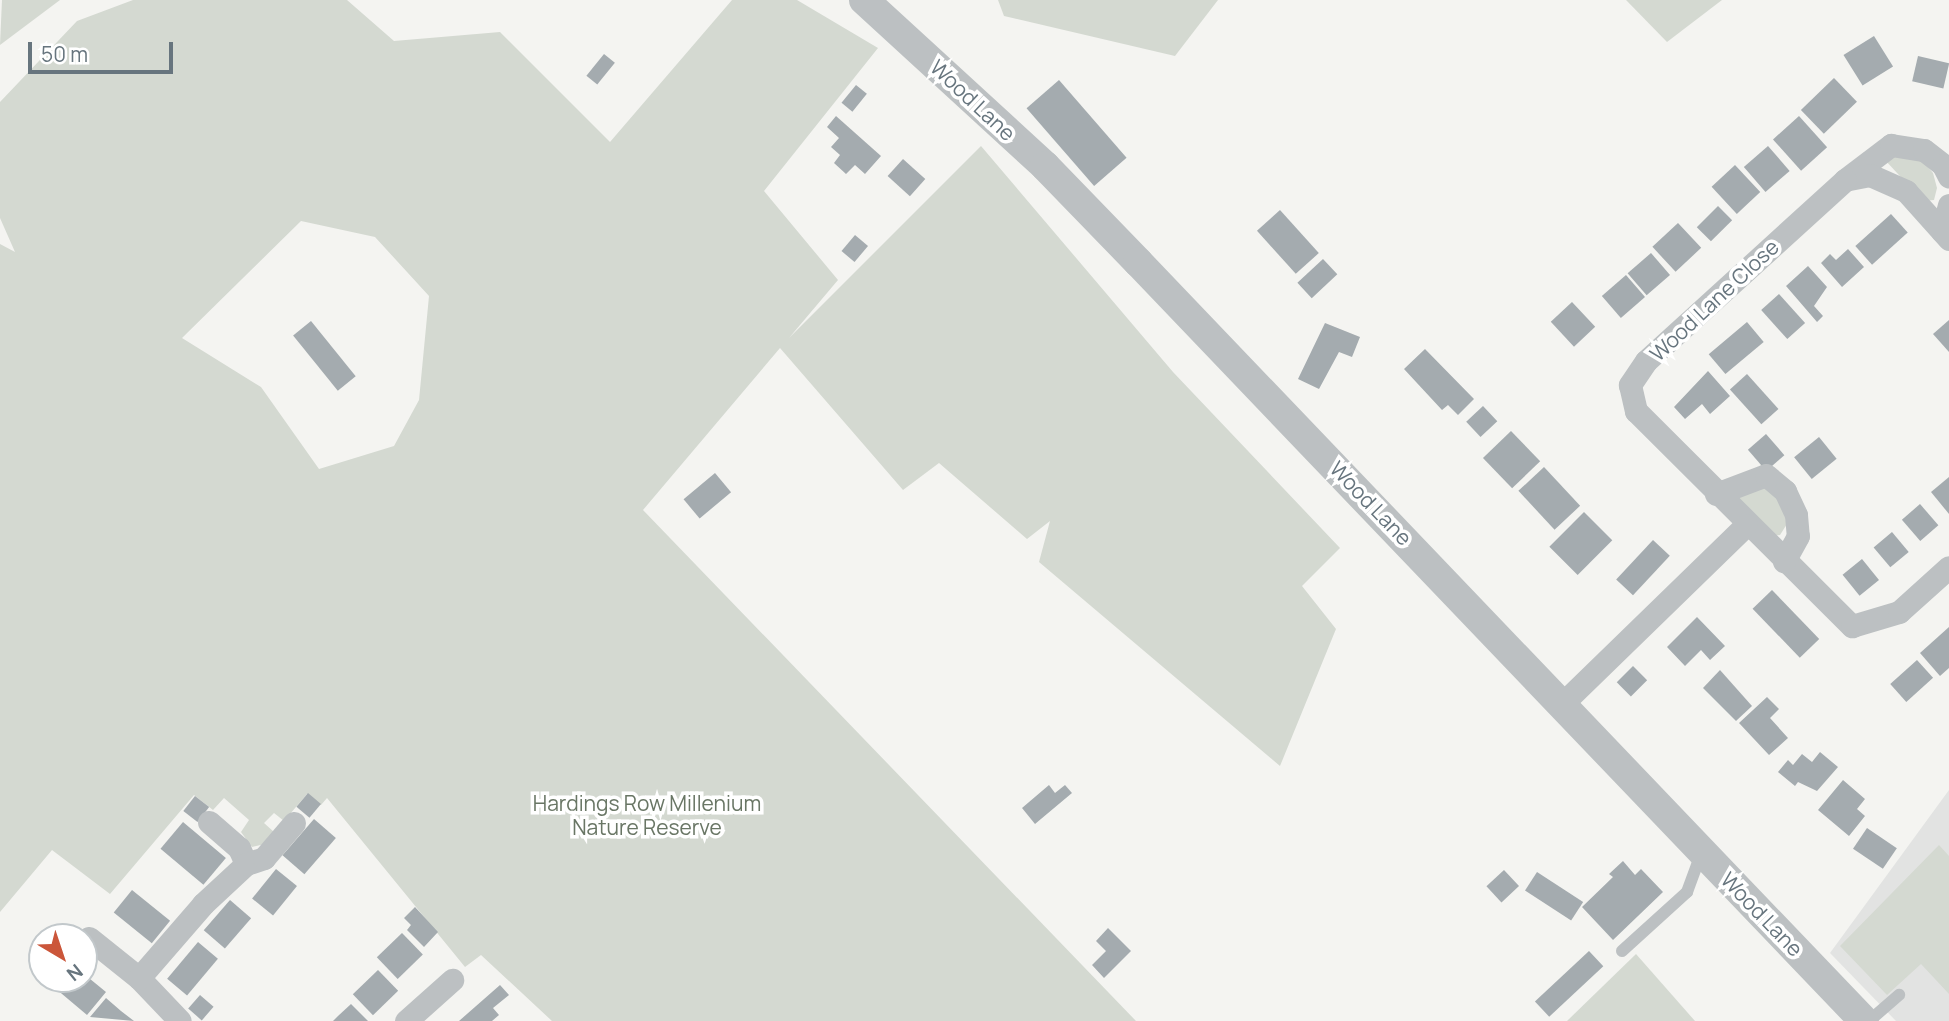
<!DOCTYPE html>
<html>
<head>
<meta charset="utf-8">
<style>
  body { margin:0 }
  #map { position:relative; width:1949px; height:1021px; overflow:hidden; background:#f4f4f1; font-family:Manrope,sans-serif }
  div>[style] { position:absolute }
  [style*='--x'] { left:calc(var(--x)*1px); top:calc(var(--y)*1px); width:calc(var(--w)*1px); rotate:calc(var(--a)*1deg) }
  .built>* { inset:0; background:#e2e3e2 }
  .green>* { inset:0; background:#d4d9d1 }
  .building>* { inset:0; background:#a4abaf; transform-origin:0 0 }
  .service>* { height:12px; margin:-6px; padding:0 6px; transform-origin:6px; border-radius:6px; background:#bcc0c2 }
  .minor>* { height:23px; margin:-11.5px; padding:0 11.5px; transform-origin:11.5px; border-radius:11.5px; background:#bcc0c2 }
  .tertiary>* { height:30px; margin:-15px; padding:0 15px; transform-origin:15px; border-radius:15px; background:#bcc0c2 }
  span { translate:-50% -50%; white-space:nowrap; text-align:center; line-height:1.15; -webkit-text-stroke:7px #fff; paint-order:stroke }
  .street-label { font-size:21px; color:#67757e }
  .park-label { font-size:21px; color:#697665 }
  .north { position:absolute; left:28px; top:923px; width:70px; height:70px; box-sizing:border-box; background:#fff; border:2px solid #c2c8cb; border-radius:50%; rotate:141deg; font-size:19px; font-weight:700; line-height:28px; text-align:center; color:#67757e }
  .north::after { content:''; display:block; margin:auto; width:24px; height:32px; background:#cb563a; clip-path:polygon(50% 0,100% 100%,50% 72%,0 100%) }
  .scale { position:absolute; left:28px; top:42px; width:145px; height:32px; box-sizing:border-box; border:4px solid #67757e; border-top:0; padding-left:9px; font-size:21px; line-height:24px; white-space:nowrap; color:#67757e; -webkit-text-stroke:5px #fff; paint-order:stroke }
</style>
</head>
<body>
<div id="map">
  <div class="built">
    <div style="clip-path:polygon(1949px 790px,1949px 1021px,1896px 1021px,1830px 953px)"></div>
  </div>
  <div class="green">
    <div style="clip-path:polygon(2px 0,60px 0,0 45px)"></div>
    <div style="clip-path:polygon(evenodd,133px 0,347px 0,394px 41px,500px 32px,610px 142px,732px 0,797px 0,878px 48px,764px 191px,838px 280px,789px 338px,981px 146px,1173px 372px,1340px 548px,1302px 586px,1336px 629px,1280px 766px,1039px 562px,1050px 521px,1027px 539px,939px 463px,903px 490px,780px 348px,643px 510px,1136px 1021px,552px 1021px,481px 955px,465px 967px,327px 798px,321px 805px,307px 794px,284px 821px,274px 813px,264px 823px,274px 832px,265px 844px,252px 847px,241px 832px,249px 820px,224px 798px,213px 810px,194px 795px,110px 894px,52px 850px,0 912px,0 244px,15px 252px,0 218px,0 102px,77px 21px,133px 0,301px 221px,375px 237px,429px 296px,419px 400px,394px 446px,319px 469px,261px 387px,182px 338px,301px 221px)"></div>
    <div style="clip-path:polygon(998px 0,1218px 0,1175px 56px,1004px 16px)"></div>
    <div style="clip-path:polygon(1626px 0,1722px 0,1667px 42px)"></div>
    <div style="clip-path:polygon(1892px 152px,1921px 159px,1933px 173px,1937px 188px,1934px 200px,1923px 201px,1885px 160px)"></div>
    <div style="clip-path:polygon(1776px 485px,1787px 524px,1780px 535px,1771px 536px,1735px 496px,1736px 488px)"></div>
    <div style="clip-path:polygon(1939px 845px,1949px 856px,1949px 994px,1921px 964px,1887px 995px,1840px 946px)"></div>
    <div style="clip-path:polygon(1636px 954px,1695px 1021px,1567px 1021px)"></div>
  </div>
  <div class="building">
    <div style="left:1874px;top:36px;width:36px;height:36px;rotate:58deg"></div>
    <div style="left:604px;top:54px;width:14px;height:28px;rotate:39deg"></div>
    <div style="left:1918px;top:56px;width:32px;height:26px;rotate:13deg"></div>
    <div style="left:1834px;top:78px;width:33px;height:46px;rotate:46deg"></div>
    <div style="left:1059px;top:80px;width:103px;height:43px;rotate:49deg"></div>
    <div style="left:856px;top:85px;width:14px;height:23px;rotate:39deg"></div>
    <div style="clip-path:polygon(836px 116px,881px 156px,865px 174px,855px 165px,846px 174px,834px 163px,840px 155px,831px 147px,839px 138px,827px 127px)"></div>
    <div style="left:1799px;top:116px;width:42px;height:35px;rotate:48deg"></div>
    <div style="left:1768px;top:146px;width:33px;height:32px;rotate:49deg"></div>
    <div style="left:903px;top:159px;width:30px;height:23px;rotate:42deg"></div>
    <div style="left:1735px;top:165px;width:37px;height:32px;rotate:47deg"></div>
    <div style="left:1718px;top:206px;width:20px;height:30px;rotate:45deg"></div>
    <div style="left:1280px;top:210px;width:58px;height:31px;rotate:48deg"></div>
    <div style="left:1891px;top:214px;width:25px;height:48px;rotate:48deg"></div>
    <div style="left:1678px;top:223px;width:34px;height:35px;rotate:47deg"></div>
    <div style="left:855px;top:235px;width:17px;height:21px;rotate:40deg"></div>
    <div style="clip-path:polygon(1848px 249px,1864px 267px,1842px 287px,1821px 263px,1830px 254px,1836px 260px)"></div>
    <div style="left:1651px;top:253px;width:29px;height:31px;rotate:49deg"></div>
    <div style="left:1323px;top:259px;width:21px;height:35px;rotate:47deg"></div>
    <div style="clip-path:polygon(1808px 266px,1827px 287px,1814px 306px,1823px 316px,1817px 322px,1786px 286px)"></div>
    <div style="left:1626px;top:275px;width:29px;height:32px;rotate:49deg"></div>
    <div style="left:1779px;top:294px;width:39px;height:24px;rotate:48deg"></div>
    <div style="left:1572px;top:302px;width:34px;height:29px;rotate:47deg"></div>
    <div style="clip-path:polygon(1949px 320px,1949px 352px,1933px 334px)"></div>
    <div style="left:311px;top:321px;width:71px;height:23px;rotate:51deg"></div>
    <div style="left:1747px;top:322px;width:26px;height:50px;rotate:50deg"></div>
    <div style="clip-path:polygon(1325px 323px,1360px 337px,1352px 357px,1339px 352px,1319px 389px,1298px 379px)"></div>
    <div style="clip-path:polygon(1425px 349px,1474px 399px,1458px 415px,1448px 405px,1442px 410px,1404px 369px)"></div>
    <div style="clip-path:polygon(1708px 371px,1730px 396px,1710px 414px,1702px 404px,1685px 419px,1674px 407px)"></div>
    <div style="left:1747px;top:374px;width:47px;height:23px;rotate:48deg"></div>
    <div style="left:1483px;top:406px;width:21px;height:23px;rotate:47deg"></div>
    <div style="left:1511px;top:431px;width:42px;height:39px;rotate:46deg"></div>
    <div style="left:1766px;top:434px;width:28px;height:24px;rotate:49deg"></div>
    <div style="left:1819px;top:437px;width:28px;height:32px;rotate:51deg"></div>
    <div style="left:1544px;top:467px;width:53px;height:35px;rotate:47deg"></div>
    <div style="left:715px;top:473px;width:25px;height:41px;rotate:50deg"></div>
    <div style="clip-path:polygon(1949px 477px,1949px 514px,1931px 492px)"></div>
    <div style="left:1920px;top:504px;width:28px;height:24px;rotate:49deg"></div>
    <div style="left:1584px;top:512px;width:40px;height:49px;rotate:45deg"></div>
    <div style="left:1892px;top:532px;width:26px;height:24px;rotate:50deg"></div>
    <div style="left:1653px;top:540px;width:23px;height:54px;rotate:43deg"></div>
    <div style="left:1862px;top:559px;width:27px;height:25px;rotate:51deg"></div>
    <div style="left:1772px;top:590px;width:68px;height:27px;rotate:46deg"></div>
    <div style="clip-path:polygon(1697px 617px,1725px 646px,1710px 660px,1701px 650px,1685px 666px,1667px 647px)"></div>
    <div style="clip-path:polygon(1949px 627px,1949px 668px,1940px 676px,1920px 653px)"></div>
    <div style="left:1917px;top:660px;width:24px;height:36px;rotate:48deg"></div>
    <div style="left:1633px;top:666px;width:20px;height:23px;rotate:45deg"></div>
    <div style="clip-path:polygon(1720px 670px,1752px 706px,1736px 721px,1703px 688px)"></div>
    <div style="clip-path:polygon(1767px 697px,1779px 709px,1770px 718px,1788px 738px,1769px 755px,1739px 723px)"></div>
    <div style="clip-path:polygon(1820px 752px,1838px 767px,1817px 791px,1798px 782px,1795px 786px,1778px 772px,1788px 760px,1793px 765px,1802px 754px,1812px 762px)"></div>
    <div style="clip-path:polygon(1843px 780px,1865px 799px,1857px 809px,1865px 816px,1849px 836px,1818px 810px)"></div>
    <div style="clip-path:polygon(1049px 785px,1055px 793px,1065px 785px,1072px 793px,1035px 824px,1022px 808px)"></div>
    <div style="left:308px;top:793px;width:17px;height:18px;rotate:40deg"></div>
    <div style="left:195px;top:796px;width:18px;height:19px;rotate:38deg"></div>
    <div style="left:314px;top:819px;width:29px;height:48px;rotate:41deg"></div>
    <div style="left:183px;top:822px;width:56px;height:35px;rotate:40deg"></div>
    <div style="left:1867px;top:828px;width:36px;height:25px;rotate:34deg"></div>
    <div style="clip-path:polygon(1623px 861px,1635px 875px,1641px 869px,1663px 892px,1613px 940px,1582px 907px,1613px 877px,1609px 874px)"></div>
    <div style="left:276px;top:869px;width:27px;height:38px;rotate:39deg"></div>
    <div style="left:1504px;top:870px;width:22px;height:24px;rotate:47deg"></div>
    <div style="left:1537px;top:872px;width:55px;height:22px;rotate:33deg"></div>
    <div style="left:132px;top:890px;width:49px;height:29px;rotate:39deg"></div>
    <div style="left:230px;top:900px;width:28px;height:40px;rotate:41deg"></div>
    <div style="clip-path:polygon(415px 907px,438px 932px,424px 947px,407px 930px,411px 925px,404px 918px)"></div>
    <div style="clip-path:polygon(1108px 928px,1131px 951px,1104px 978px,1092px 965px,1106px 951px,1096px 941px)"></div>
    <div style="left:402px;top:933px;width:30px;height:35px;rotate:46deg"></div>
    <div style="left:198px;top:942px;width:26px;height:48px;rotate:40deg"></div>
    <div style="left:1589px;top:951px;width:21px;height:74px;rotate:47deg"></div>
    <div style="left:378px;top:970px;width:29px;height:35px;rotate:46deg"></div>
    <div style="clip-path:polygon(84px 974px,106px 992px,87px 1015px,49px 983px,53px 979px,84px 979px)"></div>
    <div style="clip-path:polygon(500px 985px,509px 995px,493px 1008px,499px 1015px,492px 1021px,459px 1021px)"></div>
    <div style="left:200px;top:995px;width:18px;height:18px;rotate:41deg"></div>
    <div style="clip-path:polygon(106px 998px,121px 1011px,134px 1021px,90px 1017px)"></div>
    <div style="clip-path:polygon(351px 1004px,368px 1021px,333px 1021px,338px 1016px)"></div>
  </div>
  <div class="service">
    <div style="--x:1622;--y:951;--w:88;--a:-42.2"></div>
    <div style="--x:1687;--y:892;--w:40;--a:-69.8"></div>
    <div style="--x:1869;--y:1021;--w:40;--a:-41"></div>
  </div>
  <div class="minor">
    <div style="--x:1845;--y:180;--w:58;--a:-37.3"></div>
    <div style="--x:1891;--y:145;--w:33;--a:9"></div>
    <div style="--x:1924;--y:150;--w:24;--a:38"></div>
    <div style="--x:1943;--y:165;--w:13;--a:63"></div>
    <div style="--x:1942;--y:231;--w:27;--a:-75"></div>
    <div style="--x:1949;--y:239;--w:64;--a:-131.9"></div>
    <div style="--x:1906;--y:191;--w:39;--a:-156"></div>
    <div style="--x:1870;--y:175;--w:25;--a:169"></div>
    <div style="--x:1845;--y:180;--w:269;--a:137.7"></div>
    <div style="--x:1646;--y:361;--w:29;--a:124"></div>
    <div style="--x:1630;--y:385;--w:27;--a:77"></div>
    <div style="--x:1636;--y:411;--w:305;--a:44.9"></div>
    <div style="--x:1852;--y:626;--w:49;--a:-16.6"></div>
    <div style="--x:1899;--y:612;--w:67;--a:-42"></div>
    <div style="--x:1716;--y:494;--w:53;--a:-20.8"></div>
    <div style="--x:1766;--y:475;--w:25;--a:40"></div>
    <div style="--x:1785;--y:491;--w:26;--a:65"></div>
    <div style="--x:1796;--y:515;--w:21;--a:85"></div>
    <div style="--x:1798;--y:536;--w:29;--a:119"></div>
    <div style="--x:1563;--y:703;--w:255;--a:-44.2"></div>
    <div style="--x:209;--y:822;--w:40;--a:41"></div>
    <div style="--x:239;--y:848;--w:17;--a:66"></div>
    <div style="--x:89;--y:938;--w:64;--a:38.7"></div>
    <div style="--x:139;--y:978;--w:59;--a:46.4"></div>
    <div style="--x:139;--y:978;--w:98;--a:-49.1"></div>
    <div style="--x:203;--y:904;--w:59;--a:-42.9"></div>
    <div style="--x:246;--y:864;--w:19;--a:-18"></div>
    <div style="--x:264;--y:858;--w:46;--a:-49.4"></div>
    <div style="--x:406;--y:1021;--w:62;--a:-41.7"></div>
  </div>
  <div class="tertiary">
    <div style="--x:864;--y:0;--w:246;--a:42.5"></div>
    <div style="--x:1045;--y:166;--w:134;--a:45.9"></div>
    <div style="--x:1138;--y:262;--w:1050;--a:46.27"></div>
  </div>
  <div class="street-label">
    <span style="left:973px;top:100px;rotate:43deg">Wood Lane</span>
    <span style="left:1714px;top:300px;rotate:-43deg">Wood Lane Close</span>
    <span style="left:1371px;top:503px;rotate:46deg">Wood Lane</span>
    <span style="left:1762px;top:914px;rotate:46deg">Wood Lane</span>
  </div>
  <div class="park-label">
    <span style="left:647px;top:815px">Hardings Row Millenium<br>Nature Reserve</span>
  </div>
  <div class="north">N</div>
  <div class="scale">50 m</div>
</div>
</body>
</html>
